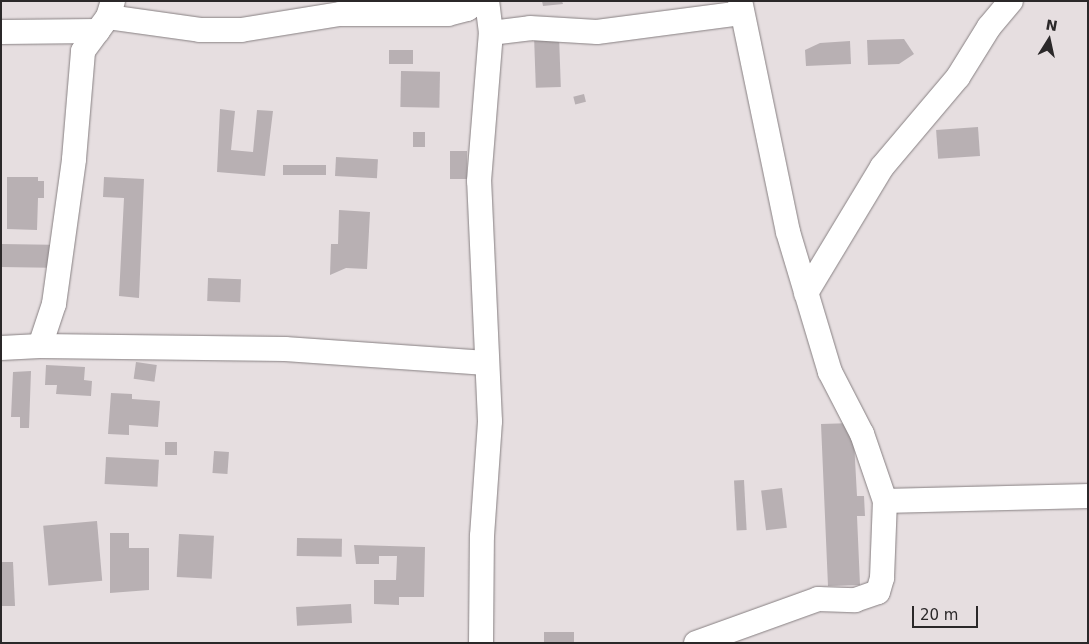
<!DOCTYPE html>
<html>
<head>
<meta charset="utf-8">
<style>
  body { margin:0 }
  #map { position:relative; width:1089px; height:644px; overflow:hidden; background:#e6dee0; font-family:"DejaVu Sans",sans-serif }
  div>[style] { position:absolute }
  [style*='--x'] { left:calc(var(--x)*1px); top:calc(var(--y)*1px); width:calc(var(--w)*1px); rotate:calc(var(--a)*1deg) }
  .building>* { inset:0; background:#b8b0b3; transform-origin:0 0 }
  .roads { filter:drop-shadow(0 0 1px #878082) drop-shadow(0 0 1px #878082) }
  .minor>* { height:24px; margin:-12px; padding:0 12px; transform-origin:12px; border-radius:12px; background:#fff }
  span { translate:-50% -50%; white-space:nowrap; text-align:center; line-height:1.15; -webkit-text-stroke:5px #e6dee0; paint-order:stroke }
  .frame { position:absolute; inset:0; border:2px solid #2b2829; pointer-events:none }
  .north { position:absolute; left:1024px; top:15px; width:50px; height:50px; -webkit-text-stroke:4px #e6dee0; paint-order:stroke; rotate:10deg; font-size:14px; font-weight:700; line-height:20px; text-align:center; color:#2b2829 }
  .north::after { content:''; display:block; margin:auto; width:18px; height:22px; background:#2b2829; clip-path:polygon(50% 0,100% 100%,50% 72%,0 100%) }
  .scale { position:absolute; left:912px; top:606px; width:66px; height:22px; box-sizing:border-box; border:2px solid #2b2829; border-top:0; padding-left:6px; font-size:15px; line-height:18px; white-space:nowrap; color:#2b2829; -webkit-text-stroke:4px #e6dee0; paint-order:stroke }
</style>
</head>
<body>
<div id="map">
  <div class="building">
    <div style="clip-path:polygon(542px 1px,562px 1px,563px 4px,543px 6px)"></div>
    <div style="left:559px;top:35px;width:52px;height:25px;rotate:88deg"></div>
    <div style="clip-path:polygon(904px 39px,914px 54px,899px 64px,868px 65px,867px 40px)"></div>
    <div style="clip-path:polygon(850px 41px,851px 64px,806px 66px,805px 50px,820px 43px)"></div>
    <div style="left:389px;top:50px;width:24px;height:14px"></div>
    <div style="left:401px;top:71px;width:39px;height:36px;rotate:1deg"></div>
    <div style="left:584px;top:94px;width:8px;height:11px;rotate:76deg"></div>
    <div style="clip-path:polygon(220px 109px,235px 111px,231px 150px,253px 152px,257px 110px,273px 111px,265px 176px,217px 172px)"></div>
    <div style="left:978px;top:127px;width:29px;height:42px;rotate:86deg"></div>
    <div style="left:413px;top:132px;width:12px;height:15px"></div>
    <div style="left:450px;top:151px;width:17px;height:28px"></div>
    <div style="left:336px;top:157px;width:42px;height:19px;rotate:3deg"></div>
    <div style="left:326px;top:165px;width:10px;height:43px;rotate:90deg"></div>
    <div style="clip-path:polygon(7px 177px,38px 177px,38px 181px,44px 181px,44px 198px,38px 198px,37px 230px,7px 229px)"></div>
    <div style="clip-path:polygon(104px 177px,144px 179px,139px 298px,119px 296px,124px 198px,103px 197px)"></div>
    <div style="clip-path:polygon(339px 210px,370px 212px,367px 269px,346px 268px,330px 275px,331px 244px,338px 244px)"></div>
    <div style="left:1px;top:244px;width:49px;height:23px;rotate:1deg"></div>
    <div style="left:208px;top:278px;width:33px;height:23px;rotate:2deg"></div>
    <div style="left:136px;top:362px;width:21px;height:17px;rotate:8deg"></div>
    <div style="clip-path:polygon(46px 365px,85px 367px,84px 380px,92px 381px,91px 396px,56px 394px,57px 385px,45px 385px)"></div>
    <div style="clip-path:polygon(31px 371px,29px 428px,20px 428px,20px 417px,11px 417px,13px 372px)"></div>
    <div style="clip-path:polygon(111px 393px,132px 394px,132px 399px,160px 401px,158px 427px,129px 425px,129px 435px,108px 434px)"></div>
    <div style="clip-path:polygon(853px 423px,857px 496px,864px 496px,865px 516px,857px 516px,860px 585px,828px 586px,821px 424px)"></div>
    <div style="left:165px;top:442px;width:12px;height:13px"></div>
    <div style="left:214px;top:451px;width:15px;height:22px;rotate:4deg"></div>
    <div style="left:106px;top:457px;width:53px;height:27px;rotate:3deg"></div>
    <div style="left:744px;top:480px;width:50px;height:10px;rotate:87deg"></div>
    <div style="left:782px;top:488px;width:40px;height:21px;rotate:83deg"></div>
    <div style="left:97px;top:521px;width:60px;height:54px;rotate:85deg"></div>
    <div style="clip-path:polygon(110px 533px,129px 533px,129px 548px,149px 548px,149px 590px,110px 593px)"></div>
    <div style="left:179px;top:534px;width:35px;height:43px;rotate:3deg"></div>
    <div style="left:297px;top:538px;width:45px;height:18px;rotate:1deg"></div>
    <div style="clip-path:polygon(354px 545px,425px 547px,424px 597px,399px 597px,399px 605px,374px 604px,374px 580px,396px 580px,397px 556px,379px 556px,379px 564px,356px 564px)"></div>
    <div style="clip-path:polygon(1px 562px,13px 562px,15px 606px,1px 606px)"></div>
    <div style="left:351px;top:604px;width:19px;height:55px;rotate:87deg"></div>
    <div style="left:544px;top:632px;width:30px;height:11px"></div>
  </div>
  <div class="roads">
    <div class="minor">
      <div style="--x:108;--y:17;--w:93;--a:8"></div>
      <div style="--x:200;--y:30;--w:41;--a:0"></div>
      <div style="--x:241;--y:30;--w:100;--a:-9.2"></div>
      <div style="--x:340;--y:14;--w:108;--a:0"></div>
      <div style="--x:448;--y:14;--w:20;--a:-15"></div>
      <div style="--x:467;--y:9;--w:14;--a:-34"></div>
      <div style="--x:1;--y:32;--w:97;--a:-0.6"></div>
      <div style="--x:491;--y:33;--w:39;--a:-7"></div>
      <div style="--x:530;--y:28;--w:67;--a:3.4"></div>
      <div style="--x:597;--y:32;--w:145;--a:-7.5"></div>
      <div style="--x:806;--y:293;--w:147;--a:-58.9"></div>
      <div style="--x:882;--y:167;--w:118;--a:-49.8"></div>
      <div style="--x:958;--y:77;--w:59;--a:-58.2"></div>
      <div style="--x:989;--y:27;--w:34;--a:-50"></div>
      <div style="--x:40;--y:346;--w:245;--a:0.7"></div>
      <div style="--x:285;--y:349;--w:202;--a:4"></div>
      <div style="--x:1;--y:348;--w:39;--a:-3"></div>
      <div style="--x:40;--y:346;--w:44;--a:-71.6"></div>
      <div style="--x:54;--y:304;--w:146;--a:-82.1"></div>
      <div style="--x:74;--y:159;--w:108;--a:-85.2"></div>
      <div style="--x:83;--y:51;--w:42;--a:-53.7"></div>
      <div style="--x:108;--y:17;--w:17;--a:-73"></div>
      <div style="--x:885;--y:501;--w:203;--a:-1.4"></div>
      <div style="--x:481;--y:643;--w:107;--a:-89.5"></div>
      <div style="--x:482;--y:536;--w:115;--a:-86"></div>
      <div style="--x:490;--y:421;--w:240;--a:-92.6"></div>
      <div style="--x:479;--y:181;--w:148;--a:-85.4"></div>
      <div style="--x:491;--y:33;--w:32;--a:-97"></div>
      <div style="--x:696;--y:643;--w:130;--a:-19.8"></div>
      <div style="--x:818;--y:599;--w:37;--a:2"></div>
      <div style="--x:855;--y:600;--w:24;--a:-19"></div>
      <div style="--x:878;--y:592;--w:15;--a:-74"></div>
      <div style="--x:882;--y:578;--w:77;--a:-87.8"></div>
      <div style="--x:885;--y:501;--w:71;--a:-108.9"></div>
      <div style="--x:862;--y:434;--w:70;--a:-117.3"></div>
      <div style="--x:830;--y:372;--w:146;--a:-106.7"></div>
      <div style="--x:788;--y:232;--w:236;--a:-101.7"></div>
    </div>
  </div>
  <div class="frame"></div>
  <div class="north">N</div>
  <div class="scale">20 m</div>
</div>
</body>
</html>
